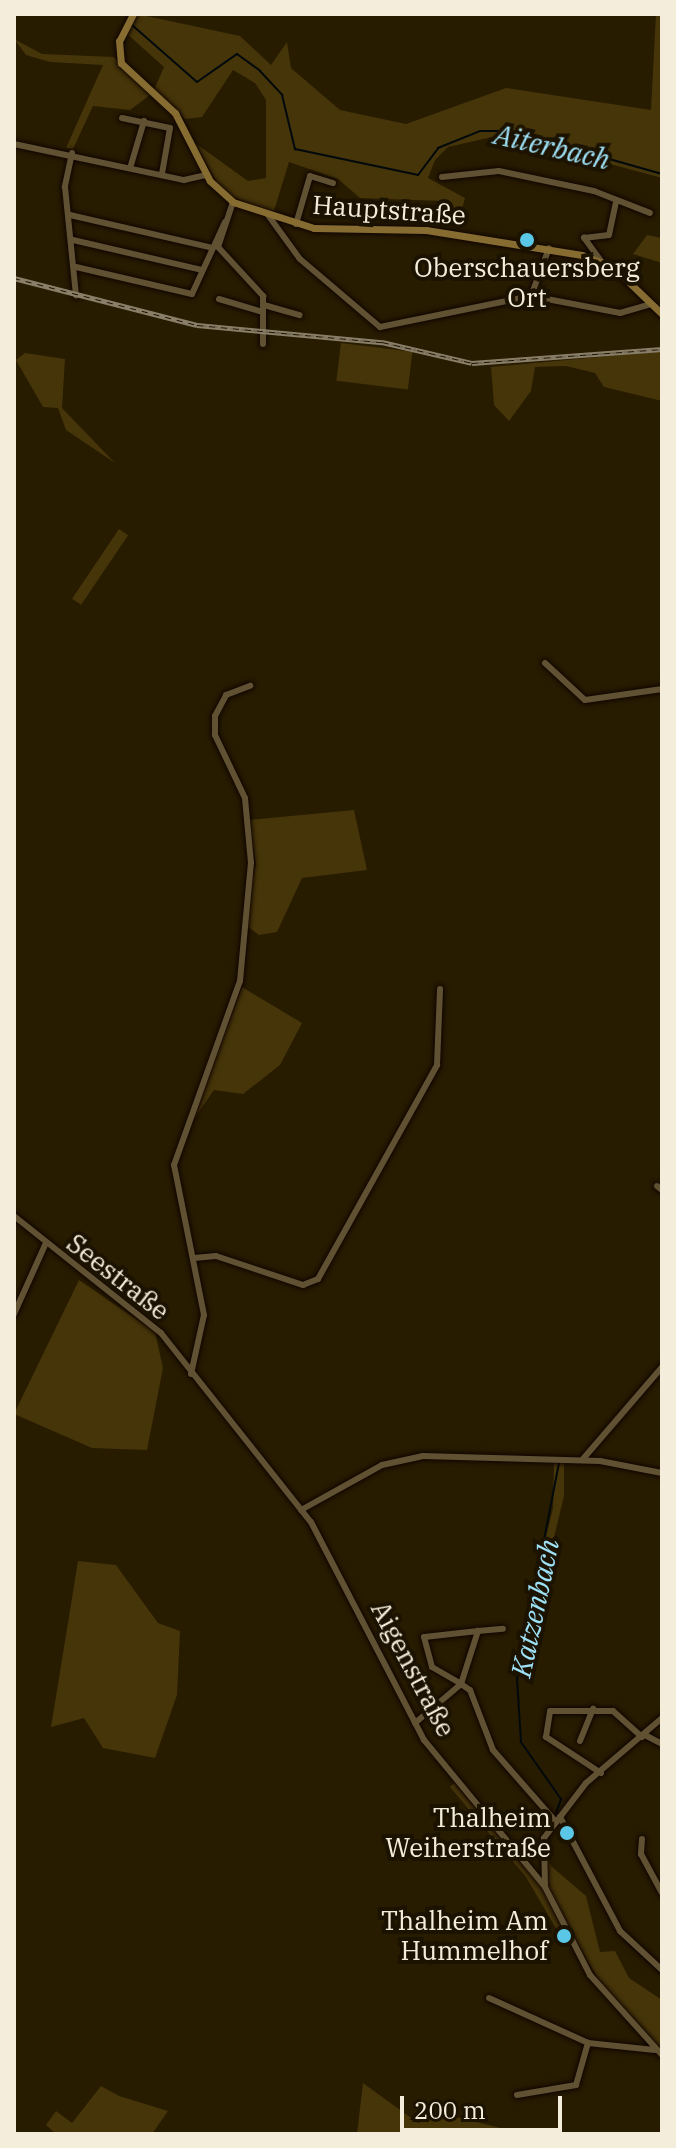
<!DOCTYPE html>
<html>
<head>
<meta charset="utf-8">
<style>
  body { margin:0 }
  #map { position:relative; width:676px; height:2148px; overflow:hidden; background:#271b00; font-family:"IBM Plex Serif",serif }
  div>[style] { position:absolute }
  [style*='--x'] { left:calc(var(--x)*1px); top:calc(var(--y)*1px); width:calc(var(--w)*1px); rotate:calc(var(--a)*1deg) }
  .green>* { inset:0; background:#463509; transform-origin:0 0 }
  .stream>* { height:2px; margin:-1px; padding:0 1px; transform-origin:1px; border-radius:1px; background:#02090d }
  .roads { filter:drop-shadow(0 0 2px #100500) drop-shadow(0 0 2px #100500) }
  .minor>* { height:6px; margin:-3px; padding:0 3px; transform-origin:3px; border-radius:3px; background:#605133 }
  .major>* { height:7px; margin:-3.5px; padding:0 3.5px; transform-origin:3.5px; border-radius:3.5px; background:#866c31 }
  .rail>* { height:5px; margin-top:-2.5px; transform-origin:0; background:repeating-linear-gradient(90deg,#1c1200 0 6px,#897f69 0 12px); box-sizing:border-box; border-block:2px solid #897f69 }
  .dots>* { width:22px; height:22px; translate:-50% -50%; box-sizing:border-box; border:4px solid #1c1200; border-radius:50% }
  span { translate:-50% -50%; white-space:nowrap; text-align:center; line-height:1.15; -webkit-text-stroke:8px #1c1200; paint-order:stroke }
  .street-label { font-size:26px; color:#f5eddc }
  .poi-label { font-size:26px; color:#f5eddc }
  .right { translate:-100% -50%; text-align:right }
  .water-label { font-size:28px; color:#9ee1f7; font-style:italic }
  .frame { position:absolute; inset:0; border:16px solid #f5eddc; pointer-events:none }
  .scale { position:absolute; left:400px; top:2096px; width:162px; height:36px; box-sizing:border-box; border:4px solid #f5eddc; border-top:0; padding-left:10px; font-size:24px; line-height:28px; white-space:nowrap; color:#f5eddc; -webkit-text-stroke:6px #1c1200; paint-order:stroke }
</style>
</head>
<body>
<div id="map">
  <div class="green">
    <div style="clip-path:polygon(137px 14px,240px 36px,271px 65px,287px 42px,291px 68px,340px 110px,406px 124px,506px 88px,651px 110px,656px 14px,662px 14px,662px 178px,501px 135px,448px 147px,435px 160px,428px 178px,465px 198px,459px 220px,441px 201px,360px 198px,338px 179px,289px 162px,273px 214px,222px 192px,195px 143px,248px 181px,266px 178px,266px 100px,255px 83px,233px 70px,202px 117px,185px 119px,154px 90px,164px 67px,125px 32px)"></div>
    <div style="clip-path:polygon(14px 39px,42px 54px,114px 57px,150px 95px,130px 110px,93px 106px,73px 149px,66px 148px,103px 65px,50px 62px,26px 55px)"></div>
    <div style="clip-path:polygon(647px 235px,662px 238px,662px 263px,633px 254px)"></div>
    <div style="left:341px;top:343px;width:72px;height:38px;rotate:7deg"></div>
    <div style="clip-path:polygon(662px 351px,662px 401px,604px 387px,595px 373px,566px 366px,535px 367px,531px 391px,509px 421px,494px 405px,491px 367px)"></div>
    <div style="clip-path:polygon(25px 353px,65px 359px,62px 408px,115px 463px,66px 430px,58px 408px,43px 407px,16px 360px)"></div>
    <div style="left:119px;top:529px;width:11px;height:84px;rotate:34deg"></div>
    <div style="clip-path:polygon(354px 810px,367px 870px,302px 878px,277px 932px,259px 935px,243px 923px,256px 864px,249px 820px)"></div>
    <div style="clip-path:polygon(242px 987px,302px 1023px,280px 1065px,243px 1094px,214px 1090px,191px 1123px)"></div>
    <div style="clip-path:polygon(79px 1280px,155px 1332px,163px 1368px,147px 1450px,92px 1448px,14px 1414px)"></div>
    <div style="clip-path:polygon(554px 1462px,564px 1462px,564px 1496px,522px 1670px,515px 1668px,553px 1508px)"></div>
    <div style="clip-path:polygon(78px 1561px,116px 1565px,158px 1623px,180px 1631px,177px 1695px,155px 1758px,103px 1748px,84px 1718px,51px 1727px)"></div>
    <div style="clip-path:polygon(454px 1783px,543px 1888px,545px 1845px,551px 1866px,586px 1896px,600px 1952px,615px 1951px,629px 1978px,662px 2000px,662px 2050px,603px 1987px,576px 1941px,564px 1942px,526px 1877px,450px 1787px)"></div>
    <div style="clip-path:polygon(363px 2083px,418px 2123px,444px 2114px,525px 2134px,357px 2134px)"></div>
    <div style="clip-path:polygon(101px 2086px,119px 2096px,168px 2111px,152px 2134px,56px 2134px,46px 2125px,56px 2111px,72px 2123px)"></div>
  </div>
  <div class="stream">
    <div style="--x:132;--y:25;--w:86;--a:41.2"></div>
    <div style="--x:197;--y:82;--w:49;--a:-35"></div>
    <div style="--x:237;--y:54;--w:29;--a:36"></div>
    <div style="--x:260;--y:71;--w:33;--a:47"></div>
    <div style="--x:282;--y:95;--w:56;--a:76.5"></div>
    <div style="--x:295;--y:149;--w:126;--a:11.9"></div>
    <div style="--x:418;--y:175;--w:34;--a:-53"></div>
    <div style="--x:438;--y:148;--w:45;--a:-22"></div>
    <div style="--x:480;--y:131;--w:31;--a:0"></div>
    <div style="--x:511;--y:131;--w:157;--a:15.9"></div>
    <div style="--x:556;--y:1813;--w:15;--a:-70"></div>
    <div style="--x:561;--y:1799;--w:70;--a:-125.1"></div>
    <div style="--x:521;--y:1742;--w:63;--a:-93.6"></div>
    <div style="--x:517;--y:1679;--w:220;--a:-79"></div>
    <div style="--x:625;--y:1940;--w:50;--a:42.6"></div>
  </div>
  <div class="roads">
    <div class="minor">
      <div style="--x:122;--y:118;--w:49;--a:11.8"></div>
      <div style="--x:170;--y:128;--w:47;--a:99.9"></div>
      <div style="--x:14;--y:144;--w:174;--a:12"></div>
      <div style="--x:184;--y:180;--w:23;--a:-13"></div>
      <div style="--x:72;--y:153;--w:35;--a:102"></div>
      <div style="--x:65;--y:187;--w:109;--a:84.2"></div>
      <div style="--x:131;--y:165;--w:46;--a:-73.5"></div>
      <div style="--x:442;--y:177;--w:57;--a:-6"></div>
      <div style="--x:499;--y:171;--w:97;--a:11.9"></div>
      <div style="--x:594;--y:191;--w:60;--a:21.4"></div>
      <div style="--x:233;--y:202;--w:47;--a:108.4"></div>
      <div style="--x:218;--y:247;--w:67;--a:47.4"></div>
      <div style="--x:263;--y:296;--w:48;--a:90"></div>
      <div style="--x:70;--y:215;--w:143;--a:13"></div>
      <div style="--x:268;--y:215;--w:54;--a:54"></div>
      <div style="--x:300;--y:259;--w:105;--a:40.4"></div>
      <div style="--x:380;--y:327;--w:154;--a:-11.6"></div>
      <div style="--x:531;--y:296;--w:91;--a:10.8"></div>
      <div style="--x:620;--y:313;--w:32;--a:-16"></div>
      <div style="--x:296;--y:224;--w:50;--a:-73.7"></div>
      <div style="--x:310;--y:176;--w:24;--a:17"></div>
      <div style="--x:73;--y:240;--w:132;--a:13.1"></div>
      <div style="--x:601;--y:261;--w:29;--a:-126"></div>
      <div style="--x:584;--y:238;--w:25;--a:-7"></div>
      <div style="--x:609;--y:235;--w:33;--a:-78"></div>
      <div style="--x:76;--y:267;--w:119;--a:13.1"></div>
      <div style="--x:192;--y:294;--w:79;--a:-65.4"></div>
      <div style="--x:531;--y:296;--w:51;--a:-69.4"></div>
      <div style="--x:219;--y:299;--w:46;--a:16.5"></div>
      <div style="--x:264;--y:305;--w:37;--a:16"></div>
      <div style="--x:545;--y:663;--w:54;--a:42.8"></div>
      <div style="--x:585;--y:700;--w:78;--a:-8.1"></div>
      <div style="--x:657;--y:1186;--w:6;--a:39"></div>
      <div style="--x:14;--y:1216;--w:188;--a:38.5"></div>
      <div style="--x:161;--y:1333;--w:241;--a:51.6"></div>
      <div style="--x:311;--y:1522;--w:246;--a:62.6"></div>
      <div style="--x:424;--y:1740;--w:190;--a:50.5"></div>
      <div style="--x:545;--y:1887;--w:99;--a:62.9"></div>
      <div style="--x:590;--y:1975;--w:108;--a:48"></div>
      <div style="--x:194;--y:1258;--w:22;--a:-5"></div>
      <div style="--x:216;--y:1256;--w:92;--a:18.4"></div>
      <div style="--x:303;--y:1285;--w:16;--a:-22"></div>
      <div style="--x:318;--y:1279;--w:245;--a:-60.9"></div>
      <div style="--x:437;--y:1065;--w:76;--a:-87.7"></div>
      <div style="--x:14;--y:1314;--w:76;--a:-65.8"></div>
      <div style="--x:191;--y:1374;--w:60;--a:-77.6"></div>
      <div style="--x:204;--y:1315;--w:153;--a:-101.3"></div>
      <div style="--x:174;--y:1165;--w:195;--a:-70.3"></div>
      <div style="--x:240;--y:981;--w:119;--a:-84.7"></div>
      <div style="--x:251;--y:863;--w:65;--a:-95.3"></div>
      <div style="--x:245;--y:798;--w:70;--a:-115.5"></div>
      <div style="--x:215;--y:735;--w:19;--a:-90"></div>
      <div style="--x:215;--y:716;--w:24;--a:-62"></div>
      <div style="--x:226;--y:695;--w:26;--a:-21"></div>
      <div style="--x:583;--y:1459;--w:121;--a:-49.3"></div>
      <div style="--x:301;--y:1510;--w:93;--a:-29.1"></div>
      <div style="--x:382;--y:1465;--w:42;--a:-12.4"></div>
      <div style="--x:423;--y:1456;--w:177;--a:1.6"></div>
      <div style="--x:600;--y:1461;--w:63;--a:11"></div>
      <div style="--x:478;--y:1631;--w:54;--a:173.7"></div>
      <div style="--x:424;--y:1637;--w:31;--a:75"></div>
      <div style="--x:432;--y:1667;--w:34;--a:30"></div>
      <div style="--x:461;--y:1684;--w:56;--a:-72.2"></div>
      <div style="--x:478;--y:1631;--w:25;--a:-5"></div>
      <div style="--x:415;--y:1723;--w:60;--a:-40.3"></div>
      <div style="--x:461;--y:1684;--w:11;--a:34"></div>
      <div style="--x:470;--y:1690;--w:64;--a:69"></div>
      <div style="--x:493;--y:1750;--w:96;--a:48.8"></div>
      <div style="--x:645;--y:1735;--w:19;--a:28"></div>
      <div style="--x:580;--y:1741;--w:35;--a:-68"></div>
      <div style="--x:601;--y:1773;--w:66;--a:-146.8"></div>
      <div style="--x:546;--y:1737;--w:26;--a:-81"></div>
      <div style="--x:550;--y:1711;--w:63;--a:0"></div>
      <div style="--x:613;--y:1711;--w:39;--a:42"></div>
      <div style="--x:560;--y:1817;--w:129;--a:62.2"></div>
      <div style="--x:620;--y:1931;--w:57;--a:42.9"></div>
      <div style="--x:642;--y:1839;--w:15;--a:94"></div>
      <div style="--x:641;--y:1854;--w:44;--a:61.7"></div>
      <div style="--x:545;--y:1886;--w:48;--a:-91.2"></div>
      <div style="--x:544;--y:1838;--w:69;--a:-52.6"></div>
      <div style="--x:586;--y:1783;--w:100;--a:-40.5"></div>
      <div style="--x:489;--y:1998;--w:109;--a:24.4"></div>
      <div style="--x:588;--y:2043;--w:67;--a:6"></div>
      <div style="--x:517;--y:2095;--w:60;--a:-9.6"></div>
      <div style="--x:576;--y:2085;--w:44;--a:-74.1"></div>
    </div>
    <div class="major">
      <div style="--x:133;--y:14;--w:30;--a:117"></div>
      <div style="--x:119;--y:41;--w:22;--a:85"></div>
      <div style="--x:121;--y:63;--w:74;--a:42.8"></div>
      <div style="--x:175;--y:113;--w:76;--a:62.8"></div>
      <div style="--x:210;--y:181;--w:31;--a:42"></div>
      <div style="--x:233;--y:202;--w:85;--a:17.8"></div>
      <div style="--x:314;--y:228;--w:112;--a:1"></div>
      <div style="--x:426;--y:230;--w:158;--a:9.1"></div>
      <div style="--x:582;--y:255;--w:33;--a:21"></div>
      <div style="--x:613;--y:267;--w:68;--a:43.8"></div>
    </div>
  </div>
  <div class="rail">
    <div style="--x:14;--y:278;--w:189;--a:14.4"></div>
    <div style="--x:197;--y:325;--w:186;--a:5.3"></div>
    <div style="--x:382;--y:342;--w:92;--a:13.1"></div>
    <div style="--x:472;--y:363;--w:191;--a:-4.2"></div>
  </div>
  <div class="dots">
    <div style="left:527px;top:240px;background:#5bc7e7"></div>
    <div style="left:567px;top:1833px;background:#5bc7e7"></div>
    <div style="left:564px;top:1936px;background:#5bc7e7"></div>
  </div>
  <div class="street-label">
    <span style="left:389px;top:210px;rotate:4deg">Hauptstraße</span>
    <span style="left:118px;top:1277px;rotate:38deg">Seestraße</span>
    <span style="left:413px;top:1669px;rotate:62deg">Aigenstraße</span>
  </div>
  <div class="poi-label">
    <span style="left:527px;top:283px">Oberschauersberg<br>Ort</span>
    <span class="right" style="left:551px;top:1833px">Thalheim<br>Weiherstraße</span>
    <span class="right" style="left:548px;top:1936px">Thalheim Am<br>Hummelhof</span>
  </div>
  <div class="water-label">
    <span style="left:552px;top:147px;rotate:13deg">Aiterbach</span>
    <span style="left:535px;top:1608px;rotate:-78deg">Katzenbach</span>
  </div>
  <div class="frame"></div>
  <div class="scale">200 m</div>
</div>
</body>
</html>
